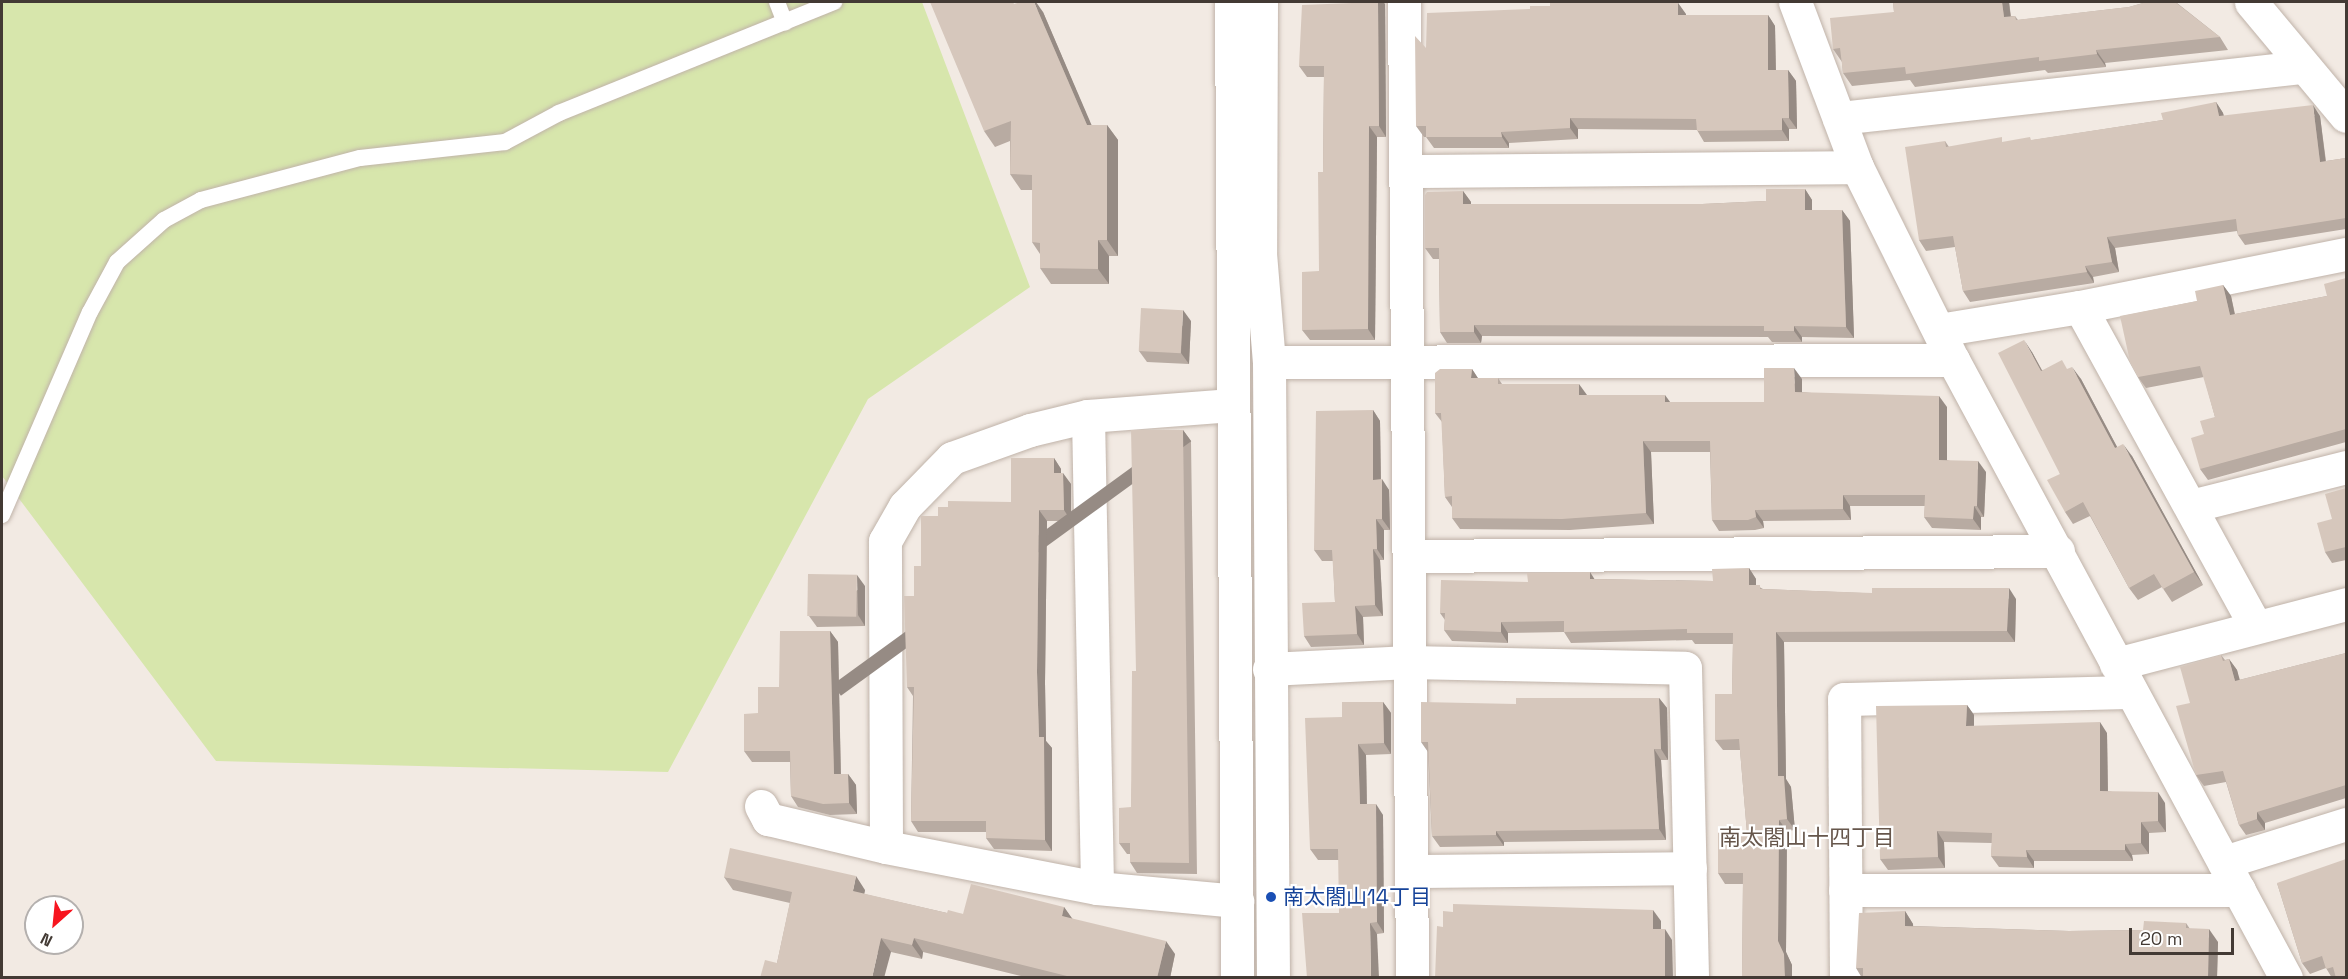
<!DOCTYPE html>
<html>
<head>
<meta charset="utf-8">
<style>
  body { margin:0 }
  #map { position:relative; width:2348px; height:979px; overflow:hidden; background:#f2eae3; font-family:"Space Grotesk","Noto Sans JP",sans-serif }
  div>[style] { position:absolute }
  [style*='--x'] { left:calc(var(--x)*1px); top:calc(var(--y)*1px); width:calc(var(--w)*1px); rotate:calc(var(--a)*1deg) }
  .green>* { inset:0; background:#d7e6ac }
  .roads { filter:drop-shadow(0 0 2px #c0b3a9) drop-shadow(0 0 2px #c0b3a9) }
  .service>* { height:16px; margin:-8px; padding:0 8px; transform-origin:8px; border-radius:8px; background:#fff }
  .minor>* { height:33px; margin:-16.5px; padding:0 16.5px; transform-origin:16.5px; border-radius:16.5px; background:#fff }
  .tertiary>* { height:33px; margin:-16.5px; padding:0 16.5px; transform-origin:16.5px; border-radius:16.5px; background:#fff }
  .wall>* { inset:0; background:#b8aba2 }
  .shaded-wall>* { inset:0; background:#968b84; transform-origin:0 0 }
  .building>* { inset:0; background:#d6c7bc; transform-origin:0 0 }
  .dots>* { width:16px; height:16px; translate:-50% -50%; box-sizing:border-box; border:3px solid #fff; border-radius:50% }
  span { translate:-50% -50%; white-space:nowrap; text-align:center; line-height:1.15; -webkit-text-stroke:4.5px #fff; paint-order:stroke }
  .transit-label { font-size:21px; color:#164399 }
  .left { translate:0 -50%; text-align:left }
  .neighbourhood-label { font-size:22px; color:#66564b }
  .frame { position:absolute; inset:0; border:3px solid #433a34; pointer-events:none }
  .north { position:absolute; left:24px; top:895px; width:60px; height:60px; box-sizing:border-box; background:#fff; border:2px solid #b4b0ae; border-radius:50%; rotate:207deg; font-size:16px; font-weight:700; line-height:24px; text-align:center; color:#433a34 }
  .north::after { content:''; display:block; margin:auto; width:21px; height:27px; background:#f7151f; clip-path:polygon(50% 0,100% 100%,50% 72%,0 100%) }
  .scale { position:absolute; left:2129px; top:928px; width:105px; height:27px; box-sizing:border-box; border:3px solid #433a34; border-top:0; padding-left:8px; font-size:18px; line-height:21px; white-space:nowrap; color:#433a34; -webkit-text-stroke:4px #fff; paint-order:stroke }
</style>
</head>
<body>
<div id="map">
  <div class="green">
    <div style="clip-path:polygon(2px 2px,922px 2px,1030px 287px,868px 399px,668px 772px,216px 761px,2px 476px)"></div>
  </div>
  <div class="roads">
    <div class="service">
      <div style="--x:777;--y:2;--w:22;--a:69"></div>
      <div style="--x:2;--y:515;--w:221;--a:-66.6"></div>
      <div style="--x:90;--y:312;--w:57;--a:-61.6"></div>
      <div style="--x:117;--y:262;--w:63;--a:-41.8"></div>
      <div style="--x:164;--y:220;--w:42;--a:-28.4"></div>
      <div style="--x:201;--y:200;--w:164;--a:-14.8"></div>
      <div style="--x:360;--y:158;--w:146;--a:-6.3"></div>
      <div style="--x:505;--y:142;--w:61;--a:-28.2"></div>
      <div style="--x:559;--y:113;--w:297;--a:-22"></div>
    </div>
    <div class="minor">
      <div style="--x:1404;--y:2;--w:976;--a:89.53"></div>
      <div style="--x:1795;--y:2;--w:176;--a:69.4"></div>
      <div style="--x:1857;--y:167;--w:216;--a:63.6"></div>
      <div style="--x:1953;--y:360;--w:702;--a:61.68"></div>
      <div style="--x:2251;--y:2;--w:148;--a:50.2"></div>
      <div style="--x:1839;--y:118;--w:466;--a:-6.3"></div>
      <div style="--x:1408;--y:171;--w:449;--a:-0.5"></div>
      <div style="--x:2080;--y:307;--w:365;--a:61.2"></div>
      <div style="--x:1939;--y:330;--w:143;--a:-9.3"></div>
      <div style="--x:2080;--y:307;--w:271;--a:-11.3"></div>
      <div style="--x:1269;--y:362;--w:684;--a:-0.17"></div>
      <div style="--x:1088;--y:416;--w:472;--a:88.9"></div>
      <div style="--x:2191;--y:506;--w:160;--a:-14.1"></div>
      <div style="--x:1409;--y:556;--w:649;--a:-0.44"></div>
      <div style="--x:2116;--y:664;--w:238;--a:-14.6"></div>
      <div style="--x:1269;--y:669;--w:140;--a:-2.9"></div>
      <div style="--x:1409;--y:662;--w:276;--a:1.2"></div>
      <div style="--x:1685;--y:668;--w:310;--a:88.7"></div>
      <div style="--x:761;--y:806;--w:15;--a:62"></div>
      <div style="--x:768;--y:819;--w:121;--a:13.3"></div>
      <div style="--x:886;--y:847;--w:215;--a:11"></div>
      <div style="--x:1097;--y:888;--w:141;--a:5.3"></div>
      <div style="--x:886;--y:847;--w:306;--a:-90.2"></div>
      <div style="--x:885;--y:541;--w:40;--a:-60.3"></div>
      <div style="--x:905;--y:506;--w:67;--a:-45.6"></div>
      <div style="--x:952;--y:458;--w:83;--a:-19.7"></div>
      <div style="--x:1030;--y:430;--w:60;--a:-13.6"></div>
      <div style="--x:1088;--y:416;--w:144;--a:-4.4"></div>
      <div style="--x:2224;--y:862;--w:128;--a:-17.3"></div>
      <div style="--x:1413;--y:871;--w:277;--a:-0.6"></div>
      <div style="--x:1845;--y:890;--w:394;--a:0"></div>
      <div style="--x:1846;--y:978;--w:279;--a:-90.4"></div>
      <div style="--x:1844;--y:699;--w:287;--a:-1.4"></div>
    </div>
    <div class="tertiary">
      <div style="--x:1231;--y:2;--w:976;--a:89.65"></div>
      <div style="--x:1261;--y:2;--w:251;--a:90.2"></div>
      <div style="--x:1260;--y:253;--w:109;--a:85.3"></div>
      <div style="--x:1269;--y:362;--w:616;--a:89.63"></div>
    </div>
  </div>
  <div class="wall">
    <div style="clip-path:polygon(1018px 2px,1043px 12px,1091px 125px,1107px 125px,1118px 140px,1118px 256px,1109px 256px,1109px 284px,1051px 284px,1040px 268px,1040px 254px,1032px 242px,1032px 190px,1021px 190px,1010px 174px,1010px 141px,995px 147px,984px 131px)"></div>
    <div style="clip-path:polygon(1352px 2px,1383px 2px,1385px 4px,1386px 137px,1377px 137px,1375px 340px,1310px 340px,1302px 330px,1319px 271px,1323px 172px,1324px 77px,1307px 77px,1299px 66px,1352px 3px)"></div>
    <div style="clip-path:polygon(1893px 2px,2009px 2px,2011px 16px,2015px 16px,2018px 20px,2129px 7px,2143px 3px,2143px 2px,2177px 2px,2177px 3px,2220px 37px,2228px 50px,2105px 63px,2106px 67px,2048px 73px,2045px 70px,1915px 87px,1910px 80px,1852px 86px,1843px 73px,1842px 62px,1833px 49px,1894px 12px)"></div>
    <div style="clip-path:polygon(1678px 3px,1686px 15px,1768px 15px,1775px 26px,1776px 70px,1788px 70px,1796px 81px,1797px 129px,1789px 129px,1789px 141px,1704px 142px,1697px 130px,1578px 129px,1578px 139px,1509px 143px,1509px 148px,1434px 148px,1426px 137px,1424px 137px,1416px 126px,1426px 48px,1530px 9px,1550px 6px)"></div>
    <div style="clip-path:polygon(2216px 102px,2223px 113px,2224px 116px,2320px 116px,2326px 161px,2346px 158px,2346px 229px,2245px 245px,2238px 235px,2237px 231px,2115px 248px,2119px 272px,2093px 277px,2094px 283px,1970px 302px,1963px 291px,1955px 247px,1926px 251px,1919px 240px,1945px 141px,1949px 147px,2033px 140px,2163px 120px)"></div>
    <div style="clip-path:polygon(1805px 189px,1812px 200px,1812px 210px,1842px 210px,1850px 221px,1854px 338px,1802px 337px,1802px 342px,1772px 342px,1768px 337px,1482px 336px,1481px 343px,1447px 343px,1440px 332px,1439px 259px,1433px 259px,1425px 248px,1463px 191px,1471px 202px,1471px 204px,1702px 204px,1766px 201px)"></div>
    <div style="clip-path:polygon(2346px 278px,2346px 442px,2208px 480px,2200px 469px,2204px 434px,2215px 417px,2204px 377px,2146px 388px,2138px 377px,2197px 301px,2223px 285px,2231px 296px,2235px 314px,2327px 296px)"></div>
    <div style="clip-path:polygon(1191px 321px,1189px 364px,1147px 362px,1139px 351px)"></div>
    <div style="clip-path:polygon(2032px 352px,2042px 370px,2068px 369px,2081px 379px,2117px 447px,2132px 456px,2203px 585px,2172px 602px,2162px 587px,2138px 600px,2129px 588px,2090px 516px,2073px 524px,2065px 512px,2060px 474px)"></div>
    <div style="clip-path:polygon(1472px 369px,1478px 378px,1498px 378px,1502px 384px,1587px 395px,1670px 402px,1764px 402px,1802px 379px,1802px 392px,1947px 407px,1947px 460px,1986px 472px,1984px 517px,1981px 517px,1981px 530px,1932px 528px,1924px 517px,1925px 506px,1850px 506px,1851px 520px,1763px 521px,1764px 528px,1755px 530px,1719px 531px,1712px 520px,1710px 452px,1651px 452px,1654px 524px,1570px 530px,1460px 529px,1452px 518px,1452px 507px,1445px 497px,1442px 422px,1435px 413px)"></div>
    <div style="clip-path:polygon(1373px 410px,1380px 421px,1381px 480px,1389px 490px,1390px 530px,1384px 530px,1384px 560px,1380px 560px,1383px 616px,1363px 617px,1364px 645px,1311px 647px,1304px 636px,1335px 602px,1333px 561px,1322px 561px,1314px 550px)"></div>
    <div style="clip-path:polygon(1183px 430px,1191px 441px,1197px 874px,1137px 873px,1130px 862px,1130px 854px,1127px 854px,1119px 843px,1131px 807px,1136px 671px)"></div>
    <div style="clip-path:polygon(1054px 458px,1061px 469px,1061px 473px,1071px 484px,1071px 521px,1047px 521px,1045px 683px,1046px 741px,1052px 748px,1052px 851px,994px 849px,986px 838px,986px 832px,918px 832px,911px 821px,913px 696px,907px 687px,914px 596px,921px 566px,938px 516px,948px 507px,1011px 502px)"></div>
    <div style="clip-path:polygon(2346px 488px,2346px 560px,2332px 563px,2325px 552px,2332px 519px)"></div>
    <div style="clip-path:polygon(1749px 568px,1756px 579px,1756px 585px,1763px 589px,2016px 599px,2015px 642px,1784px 642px,1786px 779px,1791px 787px,1795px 830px,1787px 831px,1786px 952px,1792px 965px,1792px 978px,1721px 978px,1742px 976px,1743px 884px,1725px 884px,1718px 873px,1747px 833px,1740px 750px,1723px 750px,1715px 740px,1732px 694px,1733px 644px,1695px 644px,1692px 640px,1571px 643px,1564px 632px,1508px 633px,1508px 643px,1452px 641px,1444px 630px,1445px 620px,1440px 613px,1528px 582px,1595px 579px,1713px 581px)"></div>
    <div style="clip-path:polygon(865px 586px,865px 626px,817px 627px,809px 616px)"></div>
    <div style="clip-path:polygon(830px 631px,838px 642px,841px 774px,848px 774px,856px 785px,857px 814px,830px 815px,798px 807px,791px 796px,790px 762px,752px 762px,744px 751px,758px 713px,779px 687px)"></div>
    <div style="clip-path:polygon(2346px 653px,2346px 798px,2265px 823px,2265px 830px,2246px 835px,2239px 825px,2226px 782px,2204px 786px,2196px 775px,2221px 655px,2225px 660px,2229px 659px,2237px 670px,2239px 680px)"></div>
    <div style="clip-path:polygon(1659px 698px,1667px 708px,1668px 760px,1661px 760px,1666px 840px,1504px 842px,1504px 846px,1440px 847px,1432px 836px,1428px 752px,1421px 742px,1516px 704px)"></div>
    <div style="clip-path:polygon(1383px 702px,1391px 713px,1391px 754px,1366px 755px,1367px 804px,1383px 815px,1384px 933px,1377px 934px,1339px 913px,1339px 860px,1318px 860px,1310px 849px,1342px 717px)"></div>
    <div style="clip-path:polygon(1967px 705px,1974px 715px,1974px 726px,2107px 733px,2108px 791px,2165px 803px,2166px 832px,2149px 833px,2149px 854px,2132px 855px,2133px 861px,2034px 861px,2034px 868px,1999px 867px,1991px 856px,1992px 843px,1944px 842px,1945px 868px,1888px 870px,1880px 859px)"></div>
    <div style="clip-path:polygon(724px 877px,865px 890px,864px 894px,947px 913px,963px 914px,1064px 907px,1072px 919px,1175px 954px,1170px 978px,1029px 978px,923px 952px,922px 959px,891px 952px,777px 963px,790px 903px,733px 890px)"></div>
    <div style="clip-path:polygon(2277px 883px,2346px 978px,2332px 978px,2326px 968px,2310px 974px,2302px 963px)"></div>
    <div style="clip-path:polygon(1905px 911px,1913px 924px,1913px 926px,2069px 931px,2143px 930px,2186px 923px,2190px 929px,2218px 942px,2217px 978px,1862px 978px,1856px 968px)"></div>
  </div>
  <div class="shaded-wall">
    <div style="clip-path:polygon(1034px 2px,1036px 2px,1043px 12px,1098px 140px,1087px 125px)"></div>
    <div style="clip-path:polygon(1378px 2px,1383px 2px,1385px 4px,1386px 137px,1379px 126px)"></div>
    <div style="clip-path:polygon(2002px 2px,2009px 2px,2012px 30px,2004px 17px)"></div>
    <div style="clip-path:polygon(1678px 3px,1686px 14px,1686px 26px,1678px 15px)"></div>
    <div style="clip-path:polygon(1768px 15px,1775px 26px,1776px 81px,1768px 70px)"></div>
    <div style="clip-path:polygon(2096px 50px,2105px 63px,2106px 67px,2097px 54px)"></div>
    <div style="clip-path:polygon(1788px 70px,1796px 81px,1797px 129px,1789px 118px)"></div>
    <div style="clip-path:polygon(2216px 102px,2223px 113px,2226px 127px,2219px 116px)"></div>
    <div style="clip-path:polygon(2313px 105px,2320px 116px,2327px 173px,2320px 162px)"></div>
    <div style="clip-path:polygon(1570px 118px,1578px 129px,1578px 139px,1570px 128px)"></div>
    <div style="clip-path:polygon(1782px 118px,1789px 129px,1789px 141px,1782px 130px)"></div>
    <div style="clip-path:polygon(1107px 125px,1118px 140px,1118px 256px,1107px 240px)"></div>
    <div style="clip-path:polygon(1369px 126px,1377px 137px,1375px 340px,1368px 329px)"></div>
    <div style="clip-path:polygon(1501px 132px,1509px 143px,1509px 148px,1502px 137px)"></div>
    <div style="clip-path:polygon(1805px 189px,1812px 200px,1812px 221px,1805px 210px)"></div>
    <div style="clip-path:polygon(1463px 191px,1471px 202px,1471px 215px,1463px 204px)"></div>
    <div style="clip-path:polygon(1842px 210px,1850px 221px,1854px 338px,1846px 327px)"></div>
    <div style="clip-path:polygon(2107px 237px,2115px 248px,2119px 272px,2112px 262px)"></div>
    <div style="clip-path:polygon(1098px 240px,1109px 256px,1109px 284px,1098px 269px)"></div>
    <div style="clip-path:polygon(2085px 266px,2093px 277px,2094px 283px,2087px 272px)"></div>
    <div style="clip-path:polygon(2223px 285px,2231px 296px,2237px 326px,2230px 315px)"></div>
    <div style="clip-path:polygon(1183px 310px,1191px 321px,1189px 364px,1181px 353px)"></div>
    <div style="clip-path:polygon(1474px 325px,1482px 336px,1481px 343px,1474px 332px)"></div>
    <div style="clip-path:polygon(1794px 326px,1802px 337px,1802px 342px,1794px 331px)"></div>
    <div style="clip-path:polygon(2024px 340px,2032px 352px,2049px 384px,2041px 371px)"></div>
    <div style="clip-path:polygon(2072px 367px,2081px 379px,2124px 460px,2115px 448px)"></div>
    <div style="clip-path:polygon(1794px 368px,1802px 379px,1802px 403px,1795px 392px)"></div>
    <div style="clip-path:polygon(1472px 369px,1479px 380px,1471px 378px)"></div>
    <div style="clip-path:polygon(1579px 384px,1587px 395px,1579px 395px)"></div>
    <div style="clip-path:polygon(1665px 395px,1673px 406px,1665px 402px)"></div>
    <div style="clip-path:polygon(1939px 396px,1947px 407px,1947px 471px,1939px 460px)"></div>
    <div style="clip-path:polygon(1373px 410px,1380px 421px,1381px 491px,1373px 480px)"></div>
    <div style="left:1183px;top:430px;width:14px;height:433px;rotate:54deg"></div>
    <div style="clip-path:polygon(1643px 441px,1651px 452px,1654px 524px,1646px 513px)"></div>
    <div style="clip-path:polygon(2123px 444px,2132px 456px,2203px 585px,2194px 572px)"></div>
    <div style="clip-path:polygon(1054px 458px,1061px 469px,1061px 484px,1054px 473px)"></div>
    <div style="clip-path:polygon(1978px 461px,1986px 472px,1984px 517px,1977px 506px)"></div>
    <div style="clip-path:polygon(1063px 473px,1071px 484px,1071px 521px,1064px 510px)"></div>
    <div style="clip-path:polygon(1382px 479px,1389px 490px,1390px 530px,1382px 519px)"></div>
    <div style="clip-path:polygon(1843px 495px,1850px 506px,1851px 520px,1843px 509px)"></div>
    <div style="clip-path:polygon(1974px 506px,1981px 517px,1981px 530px,1973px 519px)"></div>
    <div style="clip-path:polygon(1039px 510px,1047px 521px,1045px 683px,1046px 741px,1052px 748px,1052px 851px,1045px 840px,1039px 737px,1037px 672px)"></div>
    <div style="clip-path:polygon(1755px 510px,1763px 521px,1764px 528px,1756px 517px)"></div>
    <div style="clip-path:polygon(1376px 519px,1384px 530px,1384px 560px,1377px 549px)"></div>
    <div style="clip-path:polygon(1373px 549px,1380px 560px,1383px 616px,1375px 605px)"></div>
    <div style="clip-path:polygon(1749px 568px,1756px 579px,1756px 596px,1749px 585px)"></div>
    <div style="clip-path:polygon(1590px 572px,1597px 583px,1590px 579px)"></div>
    <div style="clip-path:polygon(857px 575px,865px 586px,865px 626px,858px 615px)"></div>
    <div style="clip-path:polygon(2009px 588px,2016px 599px,2015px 642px,2007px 631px)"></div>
    <div style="clip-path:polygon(1355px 606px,1363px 617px,1364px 645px,1357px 634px)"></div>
    <div style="clip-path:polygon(1501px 622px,1508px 633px,1508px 643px,1501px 632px)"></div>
    <div style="clip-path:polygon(830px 631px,838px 642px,841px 785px,834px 774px)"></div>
    <div style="clip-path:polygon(1776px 632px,1784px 642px,1786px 779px,1791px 787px,1795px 830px,1787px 819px,1778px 776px)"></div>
    <div style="clip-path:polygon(2229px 659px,2237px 670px,2243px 691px,2235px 681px)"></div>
    <div style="clip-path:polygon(1659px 698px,1667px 708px,1668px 760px,1661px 749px)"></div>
    <div style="clip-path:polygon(1383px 702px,1391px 713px,1391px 754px,1384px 743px)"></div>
    <div style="clip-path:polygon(1967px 705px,1974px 715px,1974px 737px,1966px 726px)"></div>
    <div style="clip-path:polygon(2100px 722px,2107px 733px,2108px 802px,2100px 791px)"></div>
    <div style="clip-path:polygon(1358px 744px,1366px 755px,1367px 815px,1360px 804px)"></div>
    <div style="clip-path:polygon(1654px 749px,1661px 760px,1666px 840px,1659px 829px)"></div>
    <div style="clip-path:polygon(848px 774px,856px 785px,857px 814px,849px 803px)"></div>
    <div style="clip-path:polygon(2158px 792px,2165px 803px,2166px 832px,2158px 821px)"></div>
    <div style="clip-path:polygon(1376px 804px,1383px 815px,1384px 933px,1377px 922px)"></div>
    <div style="clip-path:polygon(2257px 812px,2265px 823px,2265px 830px,2257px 819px)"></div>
    <div style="clip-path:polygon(1779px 820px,1787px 831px,1786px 952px,1792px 965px,1792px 978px,1785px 978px,1778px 941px)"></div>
    <div style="clip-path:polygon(2141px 822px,2149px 833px,2149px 854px,2141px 843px)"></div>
    <div style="clip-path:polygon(1496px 831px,1504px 842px,1504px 846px,1496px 835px)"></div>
    <div style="clip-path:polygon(1937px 831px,1944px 842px,1945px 868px,1938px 857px)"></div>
    <div style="clip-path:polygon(2125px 844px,2132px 855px,2133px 861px,2125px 850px)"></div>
    <div style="clip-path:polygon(2026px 850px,2034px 861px,2034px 868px,2027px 857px)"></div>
    <div style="clip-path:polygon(856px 876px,865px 890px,862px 905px,853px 891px)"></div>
    <div style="clip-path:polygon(1064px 907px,1074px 921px,1062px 916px)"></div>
    <div style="clip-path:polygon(1653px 910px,1661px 921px,1661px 940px,1653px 929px)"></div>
    <div style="clip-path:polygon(1905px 911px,1913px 924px,1914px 938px,1905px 926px)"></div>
    <div style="clip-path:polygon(1370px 923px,1377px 934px,1379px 978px,1371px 978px)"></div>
    <div style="clip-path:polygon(1665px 929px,1672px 940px,1673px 978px,1665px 978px)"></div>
    <div style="clip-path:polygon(2209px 929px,2218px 942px,2217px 978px,2208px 978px)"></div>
    <div style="clip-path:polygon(881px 938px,891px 952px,884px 978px,872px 978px)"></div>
    <div style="clip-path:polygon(914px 938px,923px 952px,922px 959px,912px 945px)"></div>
    <div style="clip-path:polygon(1166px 941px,1175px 954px,1170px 978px,1157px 978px)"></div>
  </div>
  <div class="building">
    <div style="clip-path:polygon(930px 2px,1013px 2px,1014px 4px,1020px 2px,1034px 2px,1087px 125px,1107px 125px,1107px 240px,1098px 240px,1098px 269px,1040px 268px,1040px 243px,1032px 242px,1032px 175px,1010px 174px,1011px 121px,984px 131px)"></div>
    <div style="clip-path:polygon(1352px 2px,1378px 2px,1379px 126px,1369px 126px,1368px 329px,1302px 330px,1302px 272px,1319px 271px,1318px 172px,1323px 172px,1324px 66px,1299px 66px,1302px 5px,1352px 3px)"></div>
    <div style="clip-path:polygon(1550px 2px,1634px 2px,1678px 3px,1678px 15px,1768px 15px,1768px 70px,1788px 70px,1789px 118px,1782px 118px,1782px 130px,1697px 131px,1696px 119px,1570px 118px,1570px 128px,1501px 132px,1502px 137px,1426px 137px,1426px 126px,1416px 126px,1415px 36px,1426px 48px,1427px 13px,1530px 9px,1530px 6px,1550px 6px)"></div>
    <div style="clip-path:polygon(1893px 2px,2002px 2px,2004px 17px,2015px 16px,2016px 20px,2129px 7px,2143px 3px,2143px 2px,2175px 2px,2220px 37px,2096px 50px,2097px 54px,2039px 61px,2039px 57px,1906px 74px,1905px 67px,1843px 73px,1840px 48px,1833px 49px,1830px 18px,1894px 12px)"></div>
    <div style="clip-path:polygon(2216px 102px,2219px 116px,2313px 105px,2320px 162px,2346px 158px,2346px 218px,2238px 235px,2236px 219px,2107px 237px,2112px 262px,2085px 266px,2087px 272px,1963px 291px,1953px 236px,1919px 240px,1905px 147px,1945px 141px,1946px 147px,2002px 137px,2002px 142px,2030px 137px,2031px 140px,2163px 120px,2161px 113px)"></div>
    <div style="clip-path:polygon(1766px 189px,1805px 189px,1805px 210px,1842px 210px,1846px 327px,1794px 326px,1794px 331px,1764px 331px,1764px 326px,1474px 325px,1474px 332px,1440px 332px,1439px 248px,1425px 248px,1425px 195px,1427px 192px,1463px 191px,1463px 204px,1702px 204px,1766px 201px)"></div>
    <div style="clip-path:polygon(2346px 278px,2346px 429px,2200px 469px,2191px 438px,2204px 434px,2200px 421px,2215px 417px,2200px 366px,2138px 377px,2130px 362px,2120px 316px,2197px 301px,2195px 291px,2223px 285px,2230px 315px,2327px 296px,2324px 284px)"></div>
    <div style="left:1141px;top:308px;width:42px;height:43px;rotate:3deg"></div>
    <div style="clip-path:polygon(2024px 340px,2041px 371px,2062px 360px,2067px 369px,2072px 367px,2115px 448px,2123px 444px,2194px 572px,2163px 589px,2154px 574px,2129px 588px,2083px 502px,2065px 512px,2047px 480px,2060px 474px,1998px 353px)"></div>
    <div style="clip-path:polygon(1764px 368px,1794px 368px,1795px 392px,1939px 396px,1939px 460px,1978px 461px,1977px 506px,1974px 506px,1973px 519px,1924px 517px,1925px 495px,1843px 495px,1843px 509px,1755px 510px,1756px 517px,1748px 520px,1712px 520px,1710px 441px,1643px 441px,1646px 513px,1562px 519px,1452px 518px,1452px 496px,1445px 497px,1441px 413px,1435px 413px,1435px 373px,1440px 369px,1472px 369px,1471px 378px,1498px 378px,1498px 384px,1579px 384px,1579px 395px,1665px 395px,1665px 402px,1764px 402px)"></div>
    <div style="clip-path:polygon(1373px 410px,1373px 480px,1382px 479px,1382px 519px,1376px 519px,1377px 549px,1373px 549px,1375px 605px,1355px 606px,1357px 634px,1304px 636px,1302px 603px,1335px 602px,1332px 550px,1314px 550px,1316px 411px)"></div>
    <div style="clip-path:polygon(1131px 430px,1183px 430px,1189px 863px,1130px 862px,1130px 843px,1119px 843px,1119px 808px,1131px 807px,1132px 671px,1136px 671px)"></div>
    <div style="clip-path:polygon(1011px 458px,1054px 458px,1054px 473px,1063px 473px,1064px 510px,1039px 510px,1037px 672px,1039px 737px,1044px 737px,1045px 840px,986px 838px,986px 821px,911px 821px,914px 687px,907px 687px,904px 596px,914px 596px,914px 566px,921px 566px,921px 516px,938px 516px,938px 507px,948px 507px,948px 501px,1011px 502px)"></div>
    <div style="clip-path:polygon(2346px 488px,2346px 547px,2325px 552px,2317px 523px,2332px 519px,2325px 494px)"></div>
    <div style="clip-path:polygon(1749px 568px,1749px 585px,1760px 585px,1760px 589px,1872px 593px,1872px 588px,2009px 588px,2007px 631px,1776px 632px,1778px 776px,1784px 776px,1787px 819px,1779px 820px,1778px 941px,1784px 954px,1785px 978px,1721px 978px,1721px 976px,1742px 976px,1743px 873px,1718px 873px,1718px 833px,1747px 833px,1739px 739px,1715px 740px,1715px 694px,1732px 694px,1733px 633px,1687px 633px,1687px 629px,1564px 632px,1564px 621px,1501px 622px,1501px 632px,1444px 630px,1445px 613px,1440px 613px,1441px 580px,1528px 582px,1527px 573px,1590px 572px,1590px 579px,1713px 581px,1712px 569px)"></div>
    <div style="left:808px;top:574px;width:49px;height:42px;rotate:1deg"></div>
    <div style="clip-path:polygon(780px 631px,830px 631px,834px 774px,848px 774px,849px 803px,823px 804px,791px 796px,790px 751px,744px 751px,744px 714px,758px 713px,758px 687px,779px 687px)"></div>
    <div style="clip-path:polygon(2346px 653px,2346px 785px,2257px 812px,2257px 819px,2239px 825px,2223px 771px,2196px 775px,2176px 706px,2190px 703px,2180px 667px,2221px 655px,2223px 661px,2229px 659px,2235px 681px)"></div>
    <div style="clip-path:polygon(1516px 698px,1659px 698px,1661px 749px,1654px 749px,1659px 829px,1496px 831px,1496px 835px,1432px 836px,1428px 742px,1421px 742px,1421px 702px,1516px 704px)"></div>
    <div style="clip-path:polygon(1342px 702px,1383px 702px,1384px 743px,1358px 744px,1360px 804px,1376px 804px,1377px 922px,1370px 923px,1371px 978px,1307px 978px,1302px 913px,1339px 913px,1338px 849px,1310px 849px,1305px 718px,1342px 717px)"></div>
    <div style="clip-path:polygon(1967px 705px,1966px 726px,2100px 722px,2100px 791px,2158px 792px,2158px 821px,2141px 822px,2141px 843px,2125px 844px,2125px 850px,2026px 850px,2027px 857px,1991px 856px,1992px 833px,1937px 831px,1938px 857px,1880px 859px,1876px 706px)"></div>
    <div style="clip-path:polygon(730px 848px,856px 876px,853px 891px,947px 913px,948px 910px,963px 914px,971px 884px,1064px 907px,1062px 916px,1166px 941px,1157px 978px,1075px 978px,914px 938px,912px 945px,881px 938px,872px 978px,760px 978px,765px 960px,777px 963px,792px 892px,724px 877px)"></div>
    <div style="clip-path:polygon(2346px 859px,2346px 978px,2336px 978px,2333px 967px,2326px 969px,2322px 956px,2302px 963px,2277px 883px)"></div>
    <div style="clip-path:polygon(1453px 904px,1653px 910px,1653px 929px,1665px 929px,1665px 978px,1435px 978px,1437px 926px,1443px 927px,1443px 911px,1453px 912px)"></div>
    <div style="clip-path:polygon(1905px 911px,1905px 926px,2069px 931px,2143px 930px,2144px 921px,2186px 923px,2186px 928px,2209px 929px,2208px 978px,1863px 978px,1863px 968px,1856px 968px,1859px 913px)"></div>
  </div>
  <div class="dots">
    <div style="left:1271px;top:897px;background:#1a4fb4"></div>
  </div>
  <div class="transit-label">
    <span class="left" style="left:1283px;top:897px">南太閤山14丁目</span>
  </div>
  <div class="neighbourhood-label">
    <span style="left:1807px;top:838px">南太閤山十四丁目</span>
  </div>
  <div class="frame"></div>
  <div class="north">N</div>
  <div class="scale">20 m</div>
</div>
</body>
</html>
